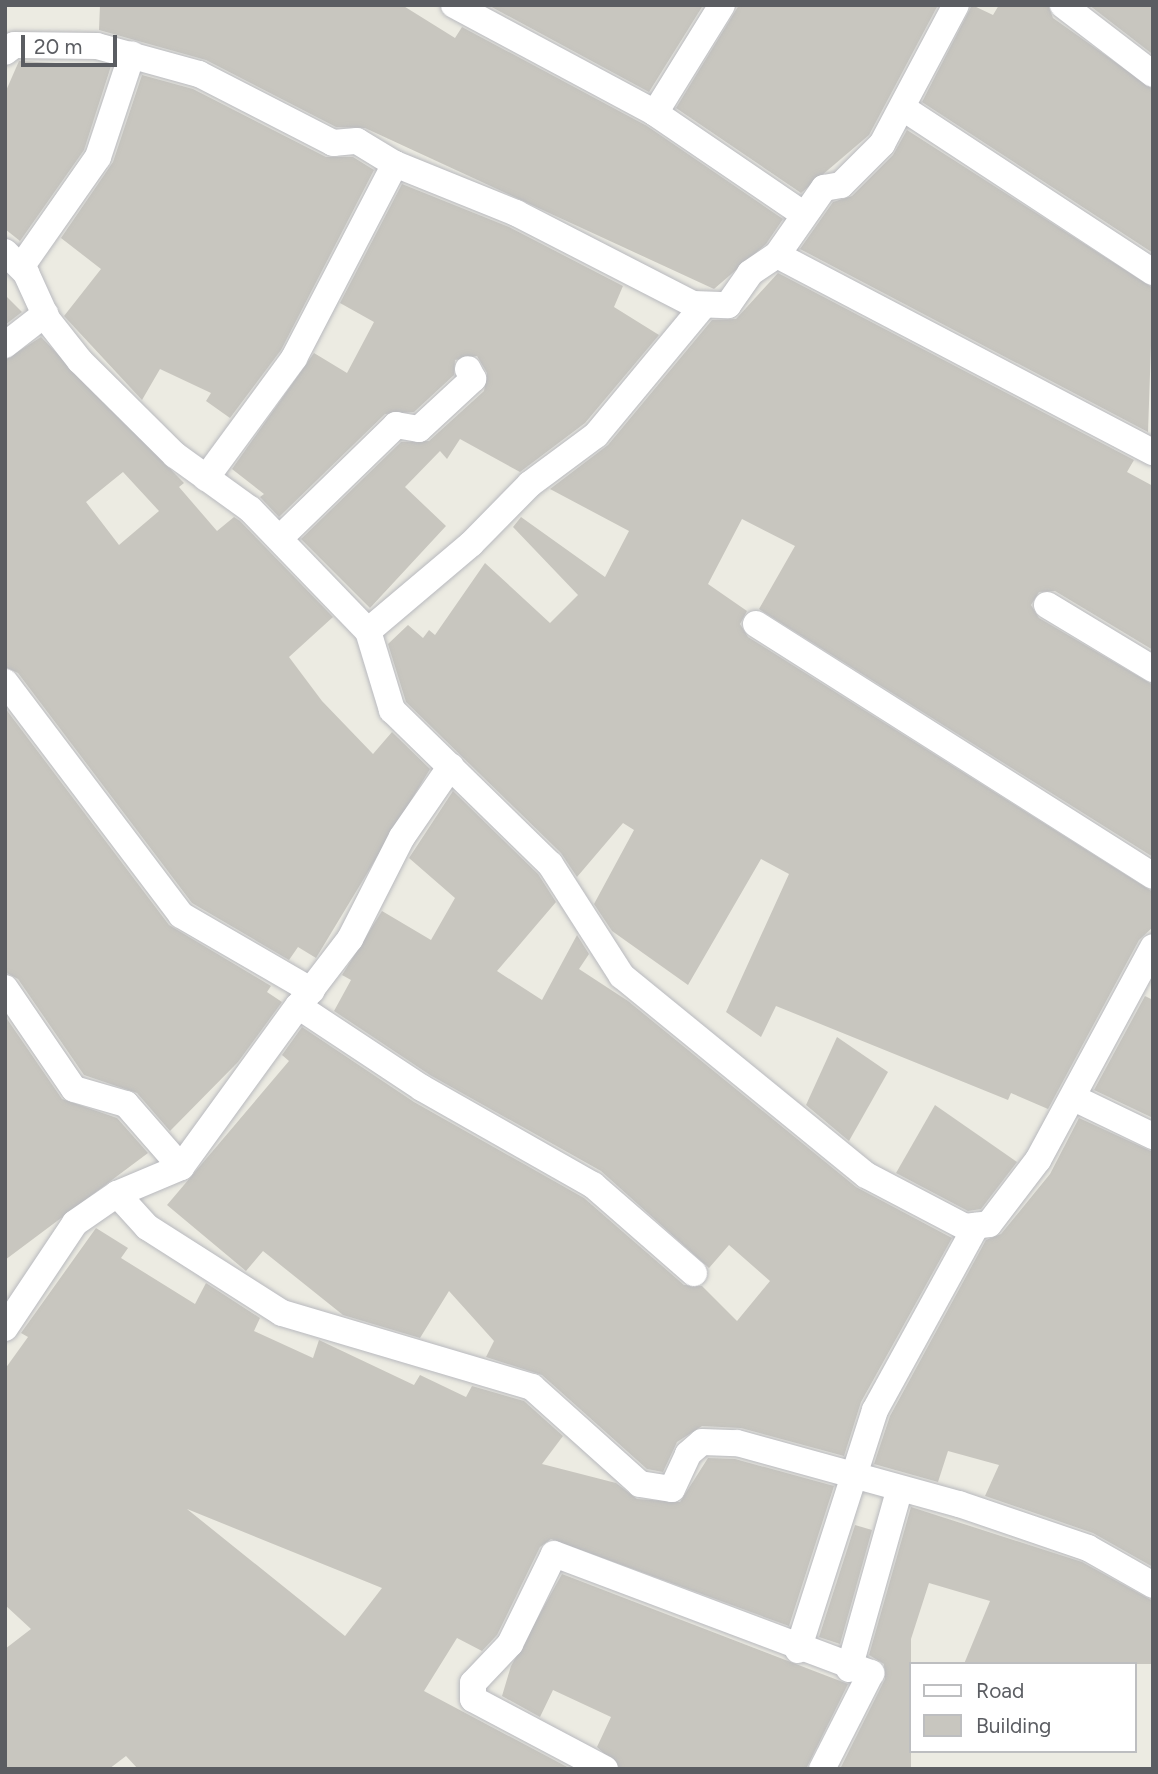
<!DOCTYPE html>
<html>
<head>
<meta charset="utf-8">
<style>
  body { margin:0 }
  #map { position:relative; width:1158px; height:1774px; overflow:hidden; background:#ecebe2; font-family:Figtree,sans-serif }
  div>[style] { position:absolute }
  [style*='--x'] { left:calc(var(--x)*1px); top:calc(var(--y)*1px); width:calc(var(--w)*1px); rotate:calc(var(--a)*1deg) }
  .building>* { inset:0; background:#c8c6bf }
  .roads { filter:drop-shadow(0 0 2px #b8b9be) drop-shadow(0 0 2px #b8b9be) }
  .minor>* { height:26px; margin:-13px; padding:0 13px; transform-origin:13px; border-radius:13px; background:#fff }
  span { translate:-50% -50%; white-space:nowrap; text-align:center; line-height:1.15; -webkit-text-stroke:7px #fff; paint-order:stroke }
  .frame { position:absolute; inset:0; border:7px solid #5b5d62; pointer-events:none }
  .legend { position:absolute; left:909px; top:1662px; width:228px; height:91px; box-sizing:border-box; background:#fff; border:2px solid #bdbec0; margin:0; padding:9px 12px; list-style:none; font-size:21px; color:#5b5d62 }
  .legend li { display:flex; align-items:center; gap:14px; height:35px }
  .legend b { width:35px; border:2px solid #bdbec0 }
  .scale { position:absolute; left:21px; top:35px; width:96px; height:32px; box-sizing:border-box; border:4px solid #5b5d62; border-top:0; padding-left:9px; font-size:21px; line-height:24px; white-space:nowrap; color:#5b5d62; -webkit-text-stroke:5px #fff; paint-order:stroke }
</style>
</head>
<body>
<div id="map">
  <div class="building">
    <div style="clip-path:polygon(100px 5px,402px 5px,455px 38px,462px 27px,647px 126px,783px 219px,766px 244px,714px 289px,365px 128px,336px 127px,206px 60px,99px 30px)"></div>
    <div style="clip-path:polygon(488px 5px,699px 5px,702px 7px,649px 92px)"></div>
    <div style="clip-path:polygon(739px 5px,938px 5px,869px 135px,801px 193px,676px 108px)"></div>
    <div style="clip-path:polygon(972px 5px,993px 15px,999px 5px,1048px 5px,1053px 18px,1153px 89px,1153px 253px,922px 102px)"></div>
    <div style="clip-path:polygon(1089px 5px,1153px 5px,1151px 53px)"></div>
    <div style="clip-path:polygon(19px 61px,111px 66px,84px 150px,20px 241px,5px 229px,5px 93px)"></div>
    <div style="clip-path:polygon(142px 75px,193px 89px,326px 157px,353px 157px,374px 170px,281px 350px,230px 418px,206px 401px,211px 393px,160px 369px,142px 400px,64px 316px,101px 269px,61px 238px,113px 162px)"></div>
    <div style="clip-path:polygon(907px 130px,1153px 288px,1148px 432px,800px 249px,833px 202px,852px 196px,893px 155px)"></div>
    <div style="clip-path:polygon(402px 184px,509px 227px,623px 286px,614px 307px,659px 335px,585px 423px,520px 472px,460px 439px,447px 459px,440px 451px,405px 487px,446px 526px,370px 608px,301px 539px,401px 442px,429px 441px,484px 391px,487px 373px,477px 356px,455px 360px,454px 375px,414px 412px,385px 414px,279px 517px,260px 497px,264px 494px,232px 469px,314px 353px,347px 373px,374px 322px,340px 303px)"></div>
    <div style="clip-path:polygon(778px 273px,1134px 460px,1127px 472px,1153px 486px,1153px 650px,1055px 591px,1039px 592px,1031px 605px,1039px 618px,1153px 685px,1153px 857px,759px 609px,795px 546px,742px 519px,708px 584px,747px 611px,740px 624px,748px 637px,1153px 892px,1153px 927px,1139px 940px,1048px 1109px,1011px 1093px,1008px 1100px,776px 1006px,761px 1037px,726px 1012px,789px 874px,761px 859px,688px 985px,612px 931px,594px 904px,634px 830px,623px 823px,577px 877px,561px 853px,406px 702px,388px 644px,408px 625px,423px 638px,429px 630px,435px 635px,485px 563px,550px 623px,578px 595px,513px 527px,521px 517px,605px 577px,629px 531px,550px 489px,608px 445px,712px 320px,736px 319px)"></div>
    <div style="clip-path:polygon(5px 295px,22px 312px,5px 325px)"></div>
    <div style="clip-path:polygon(evenodd,41px 337px,184px 483px,179px 487px,217px 531px,234px 517px,240px 521px,333px 617px,289px 657px,322px 701px,373px 754px,392px 732px,430px 769px,316px 958px,298px 947px,289px 960px,192px 903px,18px 673px,5px 667px,5px 360px,41px 337px,123px 472px,159px 511px,119px 545px,86px 502px,123px 472px)"></div>
    <div style="clip-path:polygon(5px 708px,169px 925px,271px 986px,267px 992px,282px 1002px,238px 1062px,170px 1131px,137px 1093px,84px 1075px,18px 979px,5px 972px)"></div>
    <div style="clip-path:polygon(453px 791px,538px 874px,556px 902px,497px 971px,542px 1000px,577px 935px,589px 954px,579px 969px,628px 1001px,856px 1187px,952px 1238px,861px 1402px,844px 1456px,741px 1428px,702px 1426px,677px 1442px,663px 1472px,647px 1469px,542px 1375px,486px 1357px,494px 1341px,449px 1291px,420px 1338px,343px 1315px,263px 1251px,246px 1271px,167px 1205px,289px 1061px,282px 1055px,302px 1027px,414px 1102px,584px 1198px,684px 1285px,702px 1286px,737px 1321px,770px 1281px,729px 1245px,709px 1268px,601px 1171px,430px 1075px,334px 1011px,351px 980px,342px 975px,382px 911px,431px 940px,455px 898px,409px 858px)"></div>
    <div style="clip-path:polygon(1145px 996px,1153px 1000px,1153px 1118px,1094px 1090px)"></div>
    <div style="clip-path:polygon(5px 1016px,62px 1099px,117px 1118px,148px 1153px,5px 1260px)"></div>
    <div style="clip-path:polygon(837px 1037px,888px 1072px,849px 1141px,806px 1105px)"></div>
    <div style="clip-path:polygon(935px 1105px,1017px 1162px,981px 1209px,968px 1211px,896px 1173px)"></div>
    <div style="clip-path:polygon(1079px 1118px,1153px 1152px,1153px 1567px,1093px 1533px,985px 1496px,999px 1465px,948px 1451px,938px 1482px,874px 1464px,890px 1416px,986px 1240px,1001px 1234px,1050px 1174px)"></div>
    <div style="clip-path:polygon(evenodd,96px 1228px,128px 1248px,121px 1258px,195px 1304px,206px 1283px,260px 1318px,254px 1331px,313px 1358px,319px 1340px,414px 1385px,420px 1375px,466px 1397px,472px 1386px,524px 1401px,563px 1436px,542px 1464px,616px 1483px,637px 1499px,680px 1502px,708px 1458px,735px 1459px,834px 1486px,789px 1626px,551px 1539px,540px 1547px,497px 1635px,482px 1651px,457px 1638px,424px 1691px,571px 1769px,138px 1769px,126px 1756px,109px 1769px,5px 1769px,5px 1649px,31px 1629px,5px 1605px,5px 1369px,28px 1337px,21px 1333px,96px 1228px,187px 1509px,382px 1588px,345px 1636px,187px 1509px)"></div>
    <div style="clip-path:polygon(911px 1507px,1082px 1562px,1153px 1601px,1153px 1664px,964px 1664px,990px 1601px,929px 1583px,911px 1639px,911px 1769px,840px 1769px,885px 1679px,884px 1664px,869px 1655px)"></div>
    <div style="clip-path:polygon(855px 1525px,872px 1530px,840px 1644px,819px 1637px)"></div>
    <div style="clip-path:polygon(562px 1574px,848px 1684px,806px 1769px,621px 1769px,597px 1747px,611px 1717px,553px 1690px,540px 1717px,502px 1696px,511px 1666px)"></div>
  </div>
  <div class="roads">
    <div class="minor">
      <div style="--x:454;--y:5;--w:228;--a:28.2"></div>
      <div style="--x:655;--y:113;--w:179;--a:34.3"></div>
      <div style="--x:1063;--y:5;--w:113;--a:37.5"></div>
      <div style="--x:5;--y:52;--w:11;--a:-38"></div>
      <div style="--x:14;--y:45;--w:83;--a:0.7"></div>
      <div style="--x:97;--y:46;--w:106;--a:15.4"></div>
      <div style="--x:199;--y:74;--w:151;--a:27.2"></div>
      <div style="--x:333;--y:143;--w:24;--a:-5"></div>
      <div style="--x:357;--y:141;--w:44;--a:31.2"></div>
      <div style="--x:395;--y:164;--w:131;--a:22"></div>
      <div style="--x:516;--y:213;--w:199;--a:27.2"></div>
      <div style="--x:693;--y:304;--w:35;--a:2"></div>
      <div style="--x:728;--y:305;--w:39;--a:-55"></div>
      <div style="--x:750;--y:273;--w:32;--a:-34"></div>
      <div style="--x:777;--y:255;--w:82;--a:-55"></div>
      <div style="--x:824;--y:188;--w:17;--a:-10"></div>
      <div style="--x:841;--y:185;--w:58;--a:-45"></div>
      <div style="--x:882;--y:144;--w:157;--a:-62"></div>
      <div style="--x:903;--y:108;--w:299;--a:33.3"></div>
      <div style="--x:655;--y:113;--w:127;--a:-58.2"></div>
      <div style="--x:5;--y:252;--w:30;--a:45"></div>
      <div style="--x:26;--y:273;--w:51;--a:65.5"></div>
      <div style="--x:47;--y:319;--w:53;--a:51.8"></div>
      <div style="--x:80;--y:361;--w:134;--a:44.7"></div>
      <div style="--x:175;--y:455;--w:92;--a:35.8"></div>
      <div style="--x:250;--y:509;--w:170;--a:46"></div>
      <div style="--x:368;--y:631;--w:83;--a:73.1"></div>
      <div style="--x:392;--y:710;--w:221;--a:44.3"></div>
      <div style="--x:550;--y:864;--w:133;--a:57.3"></div>
      <div style="--x:622;--y:976;--w:315;--a:39.2"></div>
      <div style="--x:866;--y:1175;--w:112;--a:27.7"></div>
      <div style="--x:965;--y:1227;--w:24;--a:-7"></div>
      <div style="--x:989;--y:1224;--w:81;--a:-52.6"></div>
      <div style="--x:1038;--y:1160;--w:242;--a:-61.6"></div>
      <div style="--x:777;--y:255;--w:424;--a:27.7"></div>
      <div style="--x:21;--y:267;--w:134;--a:-55"></div>
      <div style="--x:98;--y:157;--w:108;--a:-71.7"></div>
      <div style="--x:5;--y:345;--w:51;--a:-37.8"></div>
      <div style="--x:206;--y:478;--w:149;--a:-53.7"></div>
      <div style="--x:294;--y:358;--w:219;--a:-62.5"></div>
      <div style="--x:280;--y:538;--w:162;--a:-44.2"></div>
      <div style="--x:396;--y:425;--w:23;--a:10"></div>
      <div style="--x:419;--y:429;--w:74;--a:-42.8"></div>
      <div style="--x:473;--y:379;--w:11;--a:-117"></div>
      <div style="--x:1047;--y:605;--w:124;--a:31.1"></div>
      <div style="--x:756;--y:624;--w:470;--a:32.4"></div>
      <div style="--x:368;--y:631;--w:135;--a:-40.2"></div>
      <div style="--x:471;--y:544;--w:84;--a:-45.5"></div>
      <div style="--x:530;--y:484;--w:82;--a:-36.6"></div>
      <div style="--x:596;--y:435;--w:168;--a:-50.3"></div>
      <div style="--x:5;--y:682;--w:292;--a:52.9"></div>
      <div style="--x:181;--y:915;--w:151;--a:30.1"></div>
      <div style="--x:5;--y:988;--w:122;--a:55.7"></div>
      <div style="--x:74;--y:1089;--w:54;--a:16.1"></div>
      <div style="--x:126;--y:1104;--w:84;--a:48.9"></div>
      <div style="--x:301;--y:1003;--w:81;--a:-52.6"></div>
      <div style="--x:350;--y:939;--w:114;--a:-63"></div>
      <div style="--x:402;--y:837;--w:86;--a:-55.4"></div>
      <div style="--x:1074;--y:1098;--w:88;--a:25.7"></div>
      <div style="--x:117;--y:1194;--w:45;--a:47.7"></div>
      <div style="--x:147;--y:1227;--w:160;--a:32.5"></div>
      <div style="--x:282;--y:1313;--w:261;--a:16.5"></div>
      <div style="--x:532;--y:1387;--w:145;--a:41.9"></div>
      <div style="--x:640;--y:1484;--w:32;--a:9"></div>
      <div style="--x:672;--y:1489;--w:38;--a:-65"></div>
      <div style="--x:688;--y:1454;--w:18;--a:-41"></div>
      <div style="--x:702;--y:1442;--w:35;--a:2"></div>
      <div style="--x:737;--y:1443;--w:230;--a:15.4"></div>
      <div style="--x:959;--y:1504;--w:136;--a:18.8"></div>
      <div style="--x:1088;--y:1548;--w:75;--a:29.6"></div>
      <div style="--x:5;--y:1328;--w:126;--a:-56.3"></div>
      <div style="--x:75;--y:1223;--w:51;--a:-34.6"></div>
      <div style="--x:117;--y:1194;--w:69;--a:-22.9"></div>
      <div style="--x:181;--y:1167;--w:199;--a:-54"></div>
      <div style="--x:298;--y:1006;--w:149;--a:33.5"></div>
      <div style="--x:422;--y:1088;--w:197;--a:29.6"></div>
      <div style="--x:593;--y:1185;--w:134;--a:41.1"></div>
      <div style="--x:798;--y:1650;--w:252;--a:-72.2"></div>
      <div style="--x:875;--y:1410;--w:210;--a:-61.2"></div>
      <div style="--x:849;--y:1669;--w:185;--a:-74.3"></div>
      <div style="--x:605;--y:1769;--w:149;--a:-152.1"></div>
      <div style="--x:473;--y:1699;--w:16;--a:-90"></div>
      <div style="--x:473;--y:1683;--w:54;--a:-46.5"></div>
      <div style="--x:510;--y:1644;--w:100;--a:-63.9"></div>
      <div style="--x:554;--y:1554;--w:339;--a:20.6"></div>
      <div style="--x:871;--y:1673;--w:108;--a:117"></div>
    </div>
  </div>
  <div class="frame"></div>
  <ul class="legend">
  <li><b style="height:9px;background:#fff"></b>Road</li>
  <li><b style="height:19px;background:#c8c6bf"></b>Building</li>
  </ul>
  <div class="scale">20 m</div>
</div>
</body>
</html>
